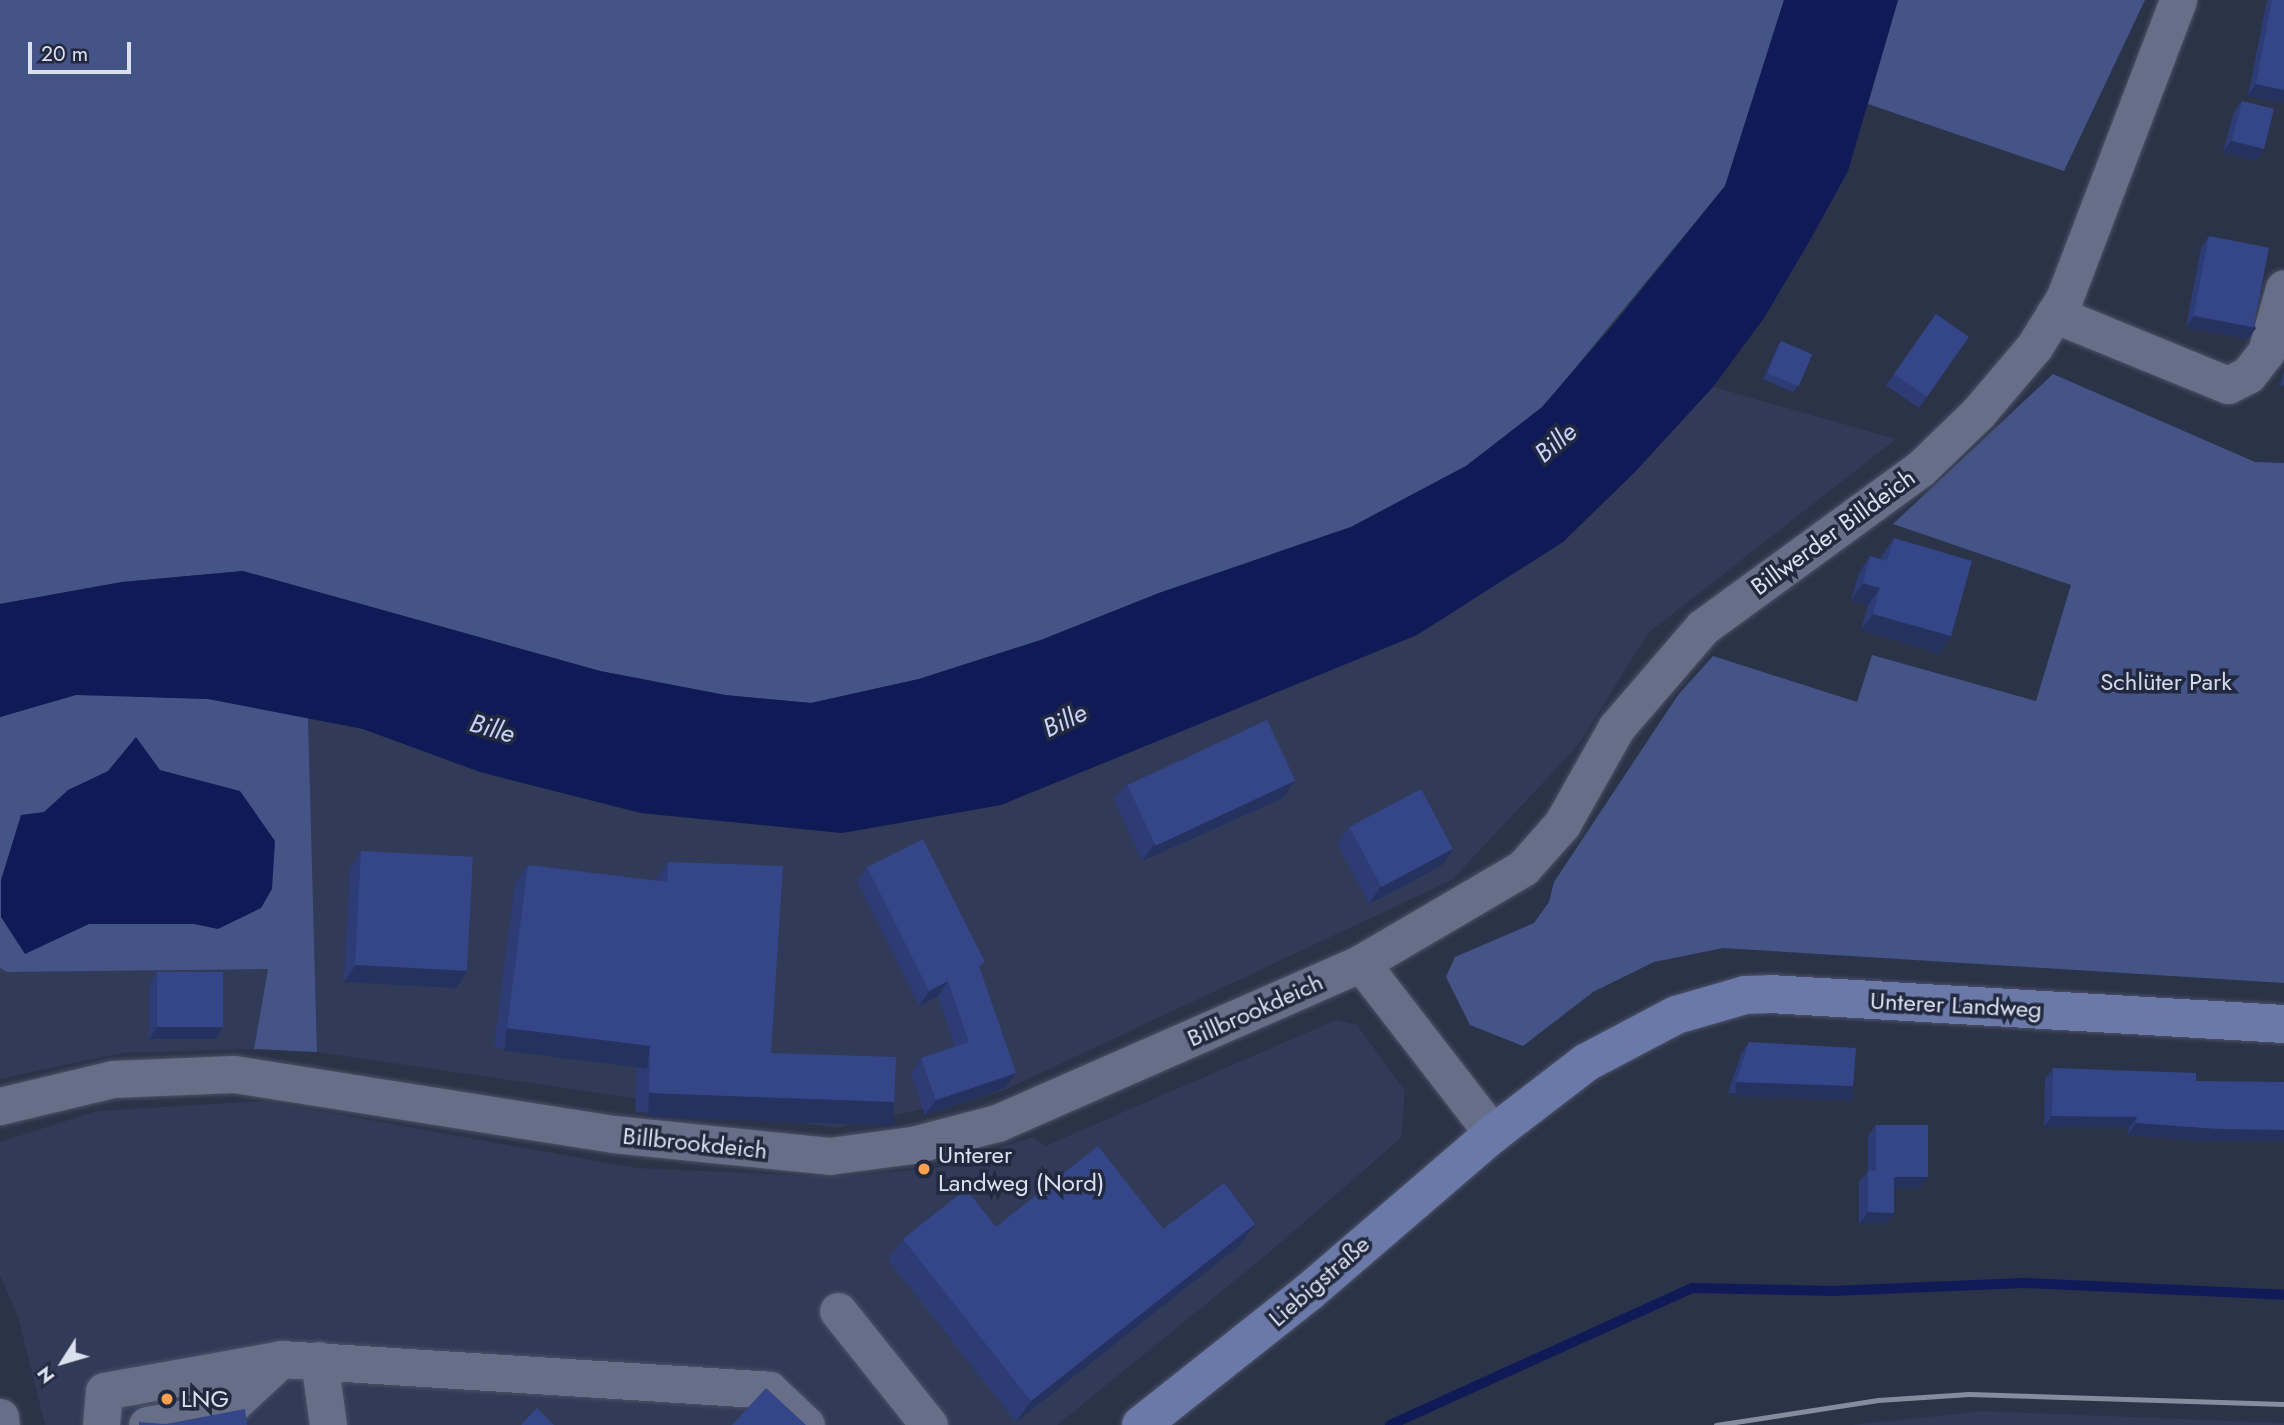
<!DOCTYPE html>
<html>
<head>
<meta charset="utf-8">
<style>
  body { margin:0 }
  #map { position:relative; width:2284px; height:1425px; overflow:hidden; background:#2b3349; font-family:Jost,sans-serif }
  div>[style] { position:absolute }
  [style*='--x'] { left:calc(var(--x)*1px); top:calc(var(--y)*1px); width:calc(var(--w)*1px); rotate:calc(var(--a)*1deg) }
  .built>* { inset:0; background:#313a57 }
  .green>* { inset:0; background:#455486 }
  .water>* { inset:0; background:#101a57 }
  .stream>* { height:10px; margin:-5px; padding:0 5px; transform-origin:5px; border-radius:5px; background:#101a57 }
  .roads { filter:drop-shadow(0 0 2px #4c5165) drop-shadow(0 0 2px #4c5165) }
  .minor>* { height:37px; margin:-18.5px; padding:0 18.5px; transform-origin:18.5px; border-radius:18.5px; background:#666e88 }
  .major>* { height:38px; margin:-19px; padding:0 19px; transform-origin:19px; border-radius:19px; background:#6a79a8 }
  .rail>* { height:5px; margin:-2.5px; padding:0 2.5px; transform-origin:2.5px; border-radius:2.5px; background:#858c9e }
  .wall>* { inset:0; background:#2e3c75; transform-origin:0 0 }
  .shaded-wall>* { inset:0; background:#25315f; transform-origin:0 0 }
  .building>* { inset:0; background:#354688; transform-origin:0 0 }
  .dots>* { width:19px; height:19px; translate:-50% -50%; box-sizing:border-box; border:4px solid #22293e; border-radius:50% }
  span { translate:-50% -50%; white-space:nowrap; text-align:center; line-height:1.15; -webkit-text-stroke:7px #22293e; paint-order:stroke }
  .street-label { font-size:24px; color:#dbe0ef }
  .park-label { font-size:24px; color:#d3daee }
  .poi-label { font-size:24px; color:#dbe0ef }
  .left { translate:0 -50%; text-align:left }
  .water-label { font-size:26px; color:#c6d4fb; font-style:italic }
  .north { position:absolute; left:28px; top:1327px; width:70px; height:70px; -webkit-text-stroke:5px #22293e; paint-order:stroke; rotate:233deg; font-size:19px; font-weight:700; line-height:28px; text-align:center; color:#dbe0ef }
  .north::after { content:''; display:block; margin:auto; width:24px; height:32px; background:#dbe0ef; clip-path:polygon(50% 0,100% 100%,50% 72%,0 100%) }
  .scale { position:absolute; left:28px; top:42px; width:103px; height:32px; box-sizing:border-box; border:4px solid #dbe0ef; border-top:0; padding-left:9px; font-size:21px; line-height:24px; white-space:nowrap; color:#dbe0ef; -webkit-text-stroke:5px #22293e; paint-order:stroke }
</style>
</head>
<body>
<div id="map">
  <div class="built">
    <div style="clip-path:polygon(1713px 387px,1896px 439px,1648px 633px,1579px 744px,1452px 880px,1002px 1091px,838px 1128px,317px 1052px,308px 716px,363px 729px,480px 772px,641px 813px,842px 833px,1001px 805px,1417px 635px,1563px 542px)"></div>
    <div style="clip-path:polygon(0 968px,7px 972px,268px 969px,254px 1049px,122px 1053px,0 1079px)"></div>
    <div style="clip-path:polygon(1336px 1020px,1357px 1025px,1405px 1091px,1401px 1138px,1265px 1256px,1057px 1425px,45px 1425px,18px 1317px,0 1275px,0 1142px,97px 1111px,265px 1101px,636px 1168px,833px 1177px,936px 1168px,1033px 1137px,1045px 1146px)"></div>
    <div style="clip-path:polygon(1982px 1411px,2284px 1423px,2284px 1425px,1852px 1425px)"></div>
  </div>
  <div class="green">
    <div style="clip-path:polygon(0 0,1784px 0,1725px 186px,1543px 407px,1466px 466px,1351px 527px,1159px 593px,1041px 640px,919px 679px,811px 703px,725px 695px,600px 671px,243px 571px,122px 582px,0 604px)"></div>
    <div style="clip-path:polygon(1898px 0,2145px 0,2064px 171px,1868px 104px)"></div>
    <div style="clip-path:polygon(2053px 374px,2255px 462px,2284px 463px,2284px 983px,1723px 948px,1654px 962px,1593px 992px,1523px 1046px,1470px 1025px,1446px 977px,1455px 957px,1534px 923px,1549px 902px,1554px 882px,1678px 695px,1713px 656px,1857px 702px,1872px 655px,2036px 701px,2071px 585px,1893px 524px)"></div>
    <div style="clip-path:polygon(78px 694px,208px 699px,308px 716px,317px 1052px,254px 1049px,268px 969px,7px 972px,0 968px,0 717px)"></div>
  </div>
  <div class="water">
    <div style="clip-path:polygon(1784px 0,1898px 0,1848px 171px,1809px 242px,1764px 318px,1713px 387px,1635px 472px,1563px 542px,1417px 635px,1001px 805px,842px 833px,641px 813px,480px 772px,363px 729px,208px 699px,76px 695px,0 717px,0 604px,122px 582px,243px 571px,600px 671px,725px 695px,811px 703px,919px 679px,1041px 640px,1159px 593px,1351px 527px,1466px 466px,1542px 407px,1614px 324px,1725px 186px)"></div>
    <div style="clip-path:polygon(136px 737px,160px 770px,240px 791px,275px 841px,272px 889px,261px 908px,218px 929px,194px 924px,89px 924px,25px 954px,1px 917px,1px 880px,21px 815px,44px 812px,68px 790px,108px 771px)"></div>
  </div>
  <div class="stream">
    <div style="--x:1390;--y:1425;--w:332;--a:-24.4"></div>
    <div style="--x:1692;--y:1288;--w:140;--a:1.2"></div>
    <div style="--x:1832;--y:1291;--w:192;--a:-2.4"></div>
    <div style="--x:2024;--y:1283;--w:260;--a:2.6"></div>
  </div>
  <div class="roads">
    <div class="minor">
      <div style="--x:2054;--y:314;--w:188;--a:22.2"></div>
      <div style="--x:2228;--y:385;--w:22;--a:-27"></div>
      <div style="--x:2248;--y:375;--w:29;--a:-52"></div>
      <div style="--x:2266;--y:352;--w:66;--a:-74.3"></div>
      <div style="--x:1361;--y:963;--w:216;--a:52.3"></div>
      <div style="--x:0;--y:1106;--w:116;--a:-13.4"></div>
      <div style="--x:113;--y:1079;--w:121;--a:-2.4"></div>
      <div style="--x:234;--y:1074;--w:384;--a:9"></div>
      <div style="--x:613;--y:1134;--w:217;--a:5.8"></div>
      <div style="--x:829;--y:1156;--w:85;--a:-7.5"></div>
      <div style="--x:913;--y:1145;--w:87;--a:-14.7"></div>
      <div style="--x:997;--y:1123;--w:398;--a:-23.7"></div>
      <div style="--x:1361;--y:963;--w:188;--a:-30.4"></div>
      <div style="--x:1523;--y:868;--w:59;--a:-48.4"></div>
      <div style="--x:1562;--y:824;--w:110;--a:-60.6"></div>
      <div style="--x:1616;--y:728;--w:133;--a:-49.3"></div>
      <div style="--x:1703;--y:627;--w:268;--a:-36.1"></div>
      <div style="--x:1920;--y:469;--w:81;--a:-44"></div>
      <div style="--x:1978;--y:413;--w:87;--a:-49.7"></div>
      <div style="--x:2034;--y:347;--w:57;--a:-58"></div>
      <div style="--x:2064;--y:299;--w:320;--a:-69.1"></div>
      <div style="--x:838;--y:1311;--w:146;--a:51.4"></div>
      <div style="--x:319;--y:1360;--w:66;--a:82.1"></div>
      <div style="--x:0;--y:1417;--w:8;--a:83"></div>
      <div style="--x:101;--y:1425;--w:34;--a:-85"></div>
      <div style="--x:104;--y:1391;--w:180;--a:-10.2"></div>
      <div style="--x:281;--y:1359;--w:489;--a:3.6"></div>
      <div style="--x:769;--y:1390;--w:51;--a:43.4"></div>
      <div style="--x:147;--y:1425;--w:79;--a:-10.2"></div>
      <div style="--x:225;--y:1411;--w:76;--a:-42.9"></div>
    </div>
    <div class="major">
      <div style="--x:1141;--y:1425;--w:214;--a:-38.4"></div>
      <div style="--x:1309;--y:1292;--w:243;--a:-40.7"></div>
      <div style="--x:1493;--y:1134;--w:118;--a:-37.5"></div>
      <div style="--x:1587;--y:1062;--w:101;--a:-27.8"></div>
      <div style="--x:1676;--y:1015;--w:72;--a:-16.2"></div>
      <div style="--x:1745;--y:995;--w:25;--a:-2"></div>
      <div style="--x:1770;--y:994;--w:515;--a:3.34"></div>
    </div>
  </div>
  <div class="rail">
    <div style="--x:1716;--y:1425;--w:164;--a:-8.8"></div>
    <div style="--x:1878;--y:1400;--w:91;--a:-3.8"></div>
    <div style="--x:1969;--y:1394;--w:315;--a:1.8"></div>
  </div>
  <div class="wall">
    <div style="clip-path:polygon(2267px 0,2284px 0,2284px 103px,2248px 96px)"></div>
    <div style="clip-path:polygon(2242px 101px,2264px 149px,2256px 160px,2223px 152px,2234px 112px)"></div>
    <div style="clip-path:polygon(2209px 236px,2256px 328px,2248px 339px,2186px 327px,2201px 248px)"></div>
    <div style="left:1936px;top:314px;width:40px;height:87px;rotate:35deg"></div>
    <div style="clip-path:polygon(1781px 341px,1797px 387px,1793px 392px,1763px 379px,1777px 347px)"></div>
    <div style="clip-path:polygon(2284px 370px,2284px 386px,2280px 386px)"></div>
    <div style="clip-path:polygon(1894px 538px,1951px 636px,1939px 653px,1861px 630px,1868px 605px,1851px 600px,1859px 573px,1870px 556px,1881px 559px,1882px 555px)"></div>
    <div style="clip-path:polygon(1126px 783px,1283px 798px,1142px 861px,1114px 800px)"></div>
    <div style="clip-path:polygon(1349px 827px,1441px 866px,1369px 904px,1337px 844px)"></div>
    <div style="clip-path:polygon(361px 851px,467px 971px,456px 988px,344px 982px,350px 868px)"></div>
    <div style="clip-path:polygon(668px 862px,771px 1053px,881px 1121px,635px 1112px,637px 1065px,494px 1047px,515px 883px,528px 865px,655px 881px)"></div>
    <div style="clip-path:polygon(867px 867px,980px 970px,1005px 1088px,925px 1115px,911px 1073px,921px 1058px,955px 1046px,938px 996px,919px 1006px,857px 882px)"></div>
    <div style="clip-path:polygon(157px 972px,215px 1039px,149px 1039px,149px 983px)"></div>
    <div style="clip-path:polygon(1749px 1042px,1853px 1086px,1845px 1097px,1728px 1093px,1741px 1054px)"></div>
    <div style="clip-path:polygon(2053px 1068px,2196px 1081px,2210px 1141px,2128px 1135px,2129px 1128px,2044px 1127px,2045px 1079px)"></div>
    <div style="clip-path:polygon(1876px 1125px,1928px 1177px,1920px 1188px,1894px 1188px,1894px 1213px,1886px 1224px,1859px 1224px,1859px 1182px,1868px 1171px,1868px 1136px)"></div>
    <div style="clip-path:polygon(1255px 1224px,1240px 1245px,1016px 1422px,888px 1260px,903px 1239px,996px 1227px,1163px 1229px)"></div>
  </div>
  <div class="shaded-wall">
    <div style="clip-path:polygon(2256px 84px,2284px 90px,2284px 103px,2248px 96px)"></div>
    <div style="clip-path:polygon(2231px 141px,2264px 149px,2256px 160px,2223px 152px)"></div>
    <div style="clip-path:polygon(2194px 316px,2256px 328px,2248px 339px,2186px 327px)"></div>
    <div style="clip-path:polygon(1863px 583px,1880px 588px,1868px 605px,1851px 600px)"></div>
    <div style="clip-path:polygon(1873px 614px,1951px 636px,1939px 653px,1861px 630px)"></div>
    <div style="clip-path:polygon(1295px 781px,1283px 798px,1142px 861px,1154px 844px)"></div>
    <div style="clip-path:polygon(1453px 849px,1441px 866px,1369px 904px,1380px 887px)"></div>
    <div style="clip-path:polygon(356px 965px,467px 971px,456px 988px,344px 982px)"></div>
    <div style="clip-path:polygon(948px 981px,938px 996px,919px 1006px,929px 991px)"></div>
    <div style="clip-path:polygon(157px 1027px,223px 1027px,215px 1039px,149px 1039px)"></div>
    <div style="left:507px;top:1028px;width:144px;height:23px;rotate:7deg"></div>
    <div style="clip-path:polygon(1016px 1073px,1005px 1088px,925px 1115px,936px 1100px)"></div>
    <div style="left:1736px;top:1082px;width:117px;height:14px;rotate:2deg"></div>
    <div style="left:649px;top:1093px;width:245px;height:24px;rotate:2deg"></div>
    <div style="clip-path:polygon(2052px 1116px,2137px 1117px,2129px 1128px,2044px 1127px)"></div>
    <div style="clip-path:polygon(2136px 1123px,2284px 1130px,2284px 1141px,2210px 1141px,2128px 1135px)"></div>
    <div style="clip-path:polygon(1894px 1177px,1928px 1177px,1920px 1188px,1886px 1188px)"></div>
    <div style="clip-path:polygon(1868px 1212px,1894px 1213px,1886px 1224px,1859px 1224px)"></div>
    <div style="clip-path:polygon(1255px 1224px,1240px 1245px,1016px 1422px,1031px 1401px)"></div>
  </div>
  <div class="building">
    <div style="clip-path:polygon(2272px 0,2284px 0,2284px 90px,2256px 84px)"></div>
    <div style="left:2242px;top:101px;width:33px;height:41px;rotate:14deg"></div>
    <div style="left:2209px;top:236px;width:61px;height:81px;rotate:11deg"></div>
    <div style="left:1936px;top:314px;width:40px;height:73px;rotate:35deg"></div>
    <div style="left:1781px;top:341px;width:34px;height:35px;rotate:23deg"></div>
    <div style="clip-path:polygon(1894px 538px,1972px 561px,1951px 636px,1873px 614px,1880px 588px,1863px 583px,1870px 556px,1887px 561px)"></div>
    <div style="left:1267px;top:720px;width:67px;height:154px;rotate:65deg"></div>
    <div style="left:1421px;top:789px;width:68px;height:81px;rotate:62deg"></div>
    <div style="clip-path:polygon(923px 839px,985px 962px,979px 966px,1016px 1073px,936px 1100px,921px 1058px,969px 1042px,948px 981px,929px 991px,867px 867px)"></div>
    <div style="left:361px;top:851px;width:112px;height:114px;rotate:3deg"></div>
    <div style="clip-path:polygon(668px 862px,783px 866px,771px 1053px,896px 1057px,894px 1102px,649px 1093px,650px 1046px,507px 1028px,528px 865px,667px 882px)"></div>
    <div style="left:157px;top:972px;width:66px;height:55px"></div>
    <div style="clip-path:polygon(1749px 1042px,1856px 1048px,1853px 1086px,1736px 1082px)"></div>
    <div style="clip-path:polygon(2053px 1068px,2196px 1073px,2196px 1081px,2284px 1082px,2284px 1130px,2218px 1129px,2136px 1123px,2137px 1117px,2052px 1116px)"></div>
    <div style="clip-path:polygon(1876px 1125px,1928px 1125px,1928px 1177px,1894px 1177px,1894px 1213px,1868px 1212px,1868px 1171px,1876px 1171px)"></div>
    <div style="clip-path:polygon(1098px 1146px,1163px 1229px,1224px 1183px,1255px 1224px,1031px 1401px,903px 1239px,966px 1189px,996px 1227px)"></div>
    <div style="clip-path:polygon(766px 1388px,806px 1425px,732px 1425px)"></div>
    <div style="clip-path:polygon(537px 1408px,554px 1425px,521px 1425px)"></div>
    <div style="clip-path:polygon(245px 1409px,247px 1425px,139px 1425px,139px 1422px,166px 1424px)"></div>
  </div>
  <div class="dots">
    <div style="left:924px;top:1169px;background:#fa9f4e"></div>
    <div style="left:167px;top:1399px;background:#fa9f4e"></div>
  </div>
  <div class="street-label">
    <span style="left:1833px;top:532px;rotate:-36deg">Billwerder Billdeich</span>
    <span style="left:1956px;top:1005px;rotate:3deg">Unterer Landweg</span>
    <span style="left:1255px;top:1010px;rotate:-24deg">Billbrookdeich</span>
    <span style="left:695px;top:1143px;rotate:6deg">Billbrookdeich</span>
    <span style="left:1319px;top:1281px;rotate:-41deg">Liebigstraße</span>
  </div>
  <div class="park-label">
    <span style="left:2166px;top:682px">Schlüter Park</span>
  </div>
  <div class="poi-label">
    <span class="left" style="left:938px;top:1169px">Unterer<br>Landweg (Nord)</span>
    <span class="left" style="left:181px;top:1399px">LNG</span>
  </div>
  <div class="water-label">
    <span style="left:1556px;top:443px;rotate:-40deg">Bille</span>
    <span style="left:1065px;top:721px;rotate:-25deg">Bille</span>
    <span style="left:492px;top:729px;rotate:16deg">Bille</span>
  </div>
  <div class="north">N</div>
  <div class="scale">20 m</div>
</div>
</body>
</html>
